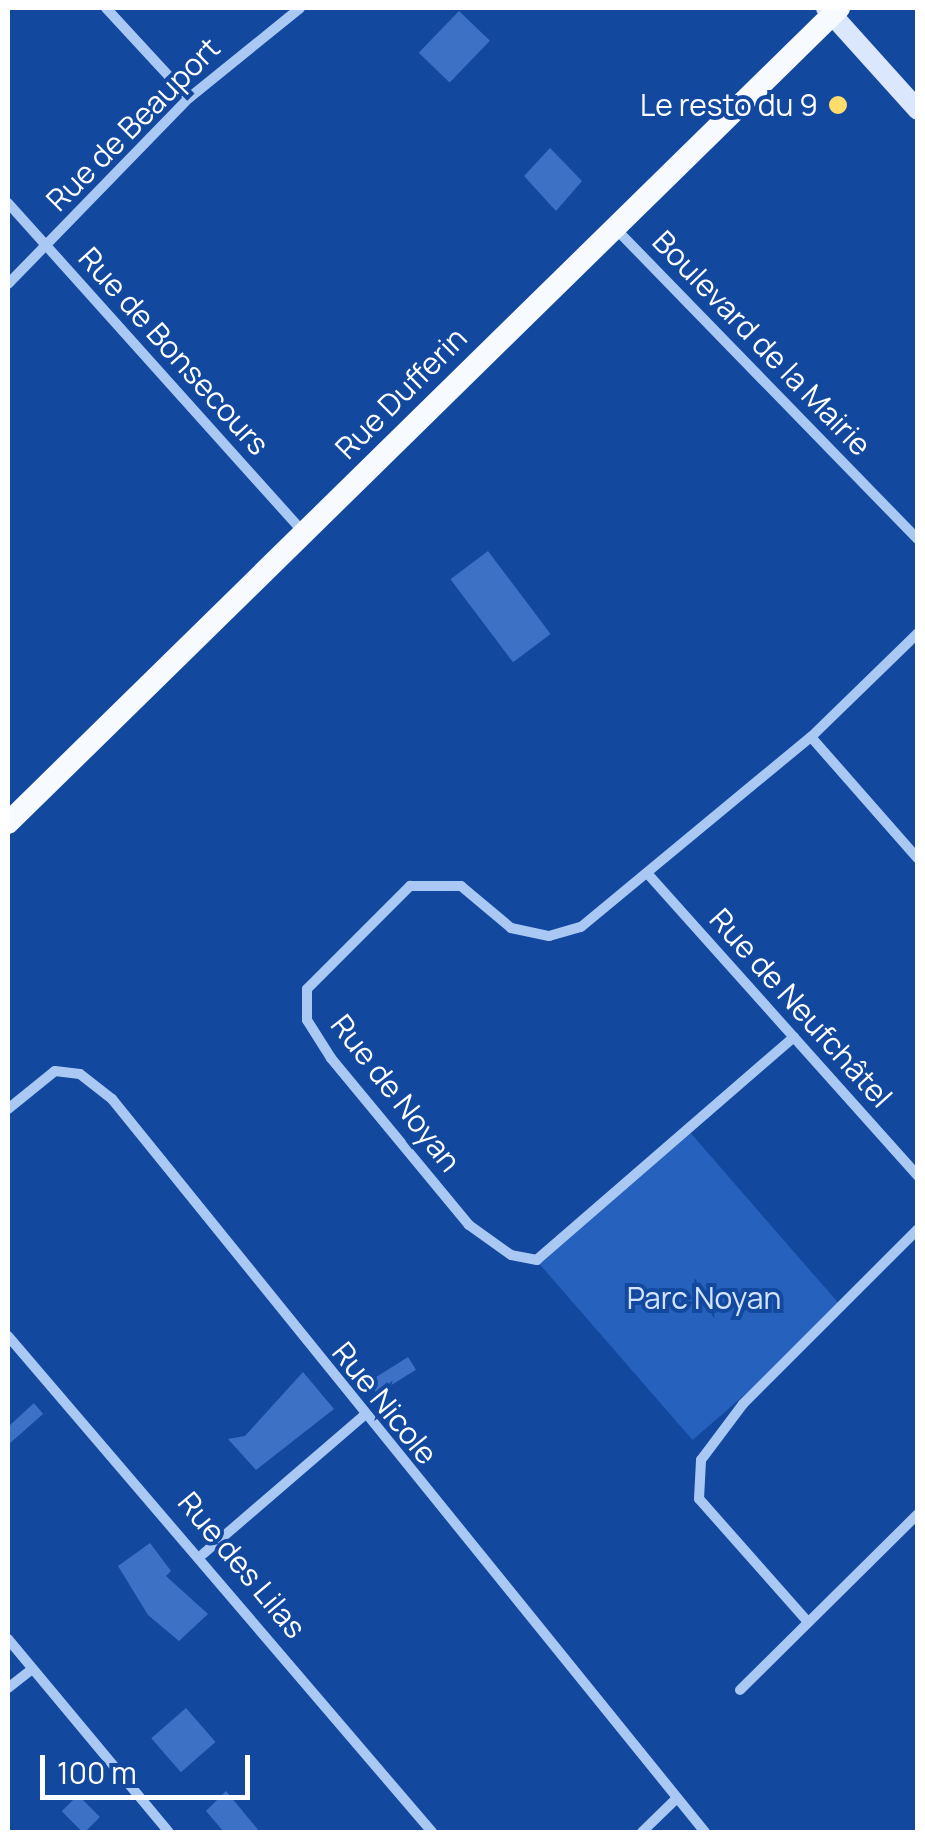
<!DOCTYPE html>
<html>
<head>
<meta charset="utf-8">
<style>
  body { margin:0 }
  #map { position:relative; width:925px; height:1840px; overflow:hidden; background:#13489f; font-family:Manrope,sans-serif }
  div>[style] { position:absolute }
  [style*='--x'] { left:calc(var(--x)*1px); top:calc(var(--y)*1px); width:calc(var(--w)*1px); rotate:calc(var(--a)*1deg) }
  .green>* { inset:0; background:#2661bd; transform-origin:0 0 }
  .building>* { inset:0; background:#3c71c6; transform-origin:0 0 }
  .street>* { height:10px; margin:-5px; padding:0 5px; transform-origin:5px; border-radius:5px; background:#aac8f4 }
  .secondary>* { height:20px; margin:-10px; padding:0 10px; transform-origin:10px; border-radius:10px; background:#dae7fd }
  .primary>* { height:22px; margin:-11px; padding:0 11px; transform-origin:11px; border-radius:11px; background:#f7faff }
  .dots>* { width:28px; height:28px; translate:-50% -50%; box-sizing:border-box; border:5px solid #13489f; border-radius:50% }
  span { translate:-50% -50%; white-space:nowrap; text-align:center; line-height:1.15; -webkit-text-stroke:8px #13489f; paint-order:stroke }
  .poi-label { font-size:30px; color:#fff }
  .right { translate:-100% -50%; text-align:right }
  .street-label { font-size:30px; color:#fff }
  .park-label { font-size:30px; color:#d3e4fe }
  .frame { position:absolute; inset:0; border:10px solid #fff; pointer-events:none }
  .scale { position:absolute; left:40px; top:1755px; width:210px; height:45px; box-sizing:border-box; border:5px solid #fff; border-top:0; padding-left:12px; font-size:30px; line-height:35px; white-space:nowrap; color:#fff; -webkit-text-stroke:8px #13489f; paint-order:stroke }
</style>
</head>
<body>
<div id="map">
  <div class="green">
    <div style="left:688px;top:1130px;width:237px;height:200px;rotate:49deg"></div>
  </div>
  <div class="building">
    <div style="left:459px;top:11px;width:43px;height:58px;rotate:44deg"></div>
    <div style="clip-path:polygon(550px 148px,582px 181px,556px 211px,524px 176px)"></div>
    <div style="left:488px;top:551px;width:104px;height:47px;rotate:53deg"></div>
    <div style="left:408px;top:1357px;width:15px;height:46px;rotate:58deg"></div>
    <div style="clip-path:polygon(303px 1372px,334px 1409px,256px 1470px,228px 1439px,245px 1436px)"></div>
    <div style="clip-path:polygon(34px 1403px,43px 1414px,8px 1445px,8px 1427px)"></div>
    <div style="clip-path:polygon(150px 1543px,171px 1571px,166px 1576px,208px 1614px,179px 1641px,148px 1615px,118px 1566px)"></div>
    <div style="left:186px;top:1708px;width:45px;height:46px;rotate:49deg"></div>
    <div style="clip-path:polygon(226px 1791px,260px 1832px,224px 1832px,206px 1811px)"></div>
    <div style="left:78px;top:1795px;width:31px;height:23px;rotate:45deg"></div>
  </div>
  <div class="street">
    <div style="--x:106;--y:8;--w:122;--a:47.3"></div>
    <div style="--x:8;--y:203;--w:443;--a:48.1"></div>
    <div style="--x:615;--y:228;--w:435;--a:45.8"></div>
    <div style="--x:8;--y:284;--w:260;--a:-45.8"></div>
    <div style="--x:189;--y:98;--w:143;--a:-39"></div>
    <div style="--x:811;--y:737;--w:162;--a:48.7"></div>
    <div style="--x:647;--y:873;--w:407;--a:48.2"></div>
    <div style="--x:794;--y:1037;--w:340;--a:139.1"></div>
    <div style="--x:537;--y:1260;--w:26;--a:-169"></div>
    <div style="--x:511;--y:1255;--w:52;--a:-144.5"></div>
    <div style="--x:469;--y:1225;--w:217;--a:-129.6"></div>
    <div style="--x:331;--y:1058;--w:45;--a:-122.3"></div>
    <div style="--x:307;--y:1020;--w:31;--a:-90"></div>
    <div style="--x:307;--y:989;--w:146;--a:-45"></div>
    <div style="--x:410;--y:886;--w:51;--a:0"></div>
    <div style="--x:461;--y:886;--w:65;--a:40"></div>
    <div style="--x:511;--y:928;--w:39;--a:12"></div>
    <div style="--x:549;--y:936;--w:33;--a:-16"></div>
    <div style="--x:581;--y:927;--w:298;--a:-39.6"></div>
    <div style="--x:811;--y:737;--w:149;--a:-44.2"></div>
    <div style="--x:8;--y:1109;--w:60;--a:-39"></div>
    <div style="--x:55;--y:1071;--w:25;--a:7"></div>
    <div style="--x:80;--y:1074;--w:41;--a:38"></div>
    <div style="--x:112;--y:1099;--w:943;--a:51.03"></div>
    <div style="--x:8;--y:1336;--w:653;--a:49.47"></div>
    <div style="--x:203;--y:1554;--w:210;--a:-40.7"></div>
    <div style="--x:808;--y:1622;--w:164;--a:-131.5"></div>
    <div style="--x:699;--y:1499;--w:39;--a:-87"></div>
    <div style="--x:701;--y:1460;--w:70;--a:-53.1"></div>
    <div style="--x:743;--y:1404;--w:247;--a:-45"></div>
    <div style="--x:8;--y:1639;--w:251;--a:50.2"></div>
    <div style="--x:8;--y:1688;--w:31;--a:-38"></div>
    <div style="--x:740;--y:1690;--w:250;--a:-44.7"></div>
    <div style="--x:642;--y:1832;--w:49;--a:-44.2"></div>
  </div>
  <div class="secondary">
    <div style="--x:826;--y:8;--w:137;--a:48"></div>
  </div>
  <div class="primary">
    <div style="--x:8;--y:823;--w:1164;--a:-44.44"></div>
  </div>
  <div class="dots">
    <div style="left:838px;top:105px;background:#ffdd6d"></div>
  </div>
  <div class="poi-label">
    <span class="right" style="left:818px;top:105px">Le resto du 9</span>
  </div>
  <div class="street-label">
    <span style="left:133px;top:124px;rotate:-45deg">Rue de Beauport</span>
    <span style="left:762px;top:343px;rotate:46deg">Boulevard de la Mairie</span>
    <span style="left:174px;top:351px;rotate:48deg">Rue de Bonsecours</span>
    <span style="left:401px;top:393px;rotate:-45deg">Rue Dufferin</span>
    <span style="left:801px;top:1008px;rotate:48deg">Rue de Neufchâtel</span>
    <span style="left:396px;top:1093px;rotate:52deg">Rue de Noyan</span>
    <span style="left:385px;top:1403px;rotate:51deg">Rue Nicole</span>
    <span style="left:242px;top:1565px;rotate:50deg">Rue des Lilas</span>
  </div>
  <div class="park-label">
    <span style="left:704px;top:1298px">Parc Noyan</span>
  </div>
  <div class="frame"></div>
  <div class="scale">100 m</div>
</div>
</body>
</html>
